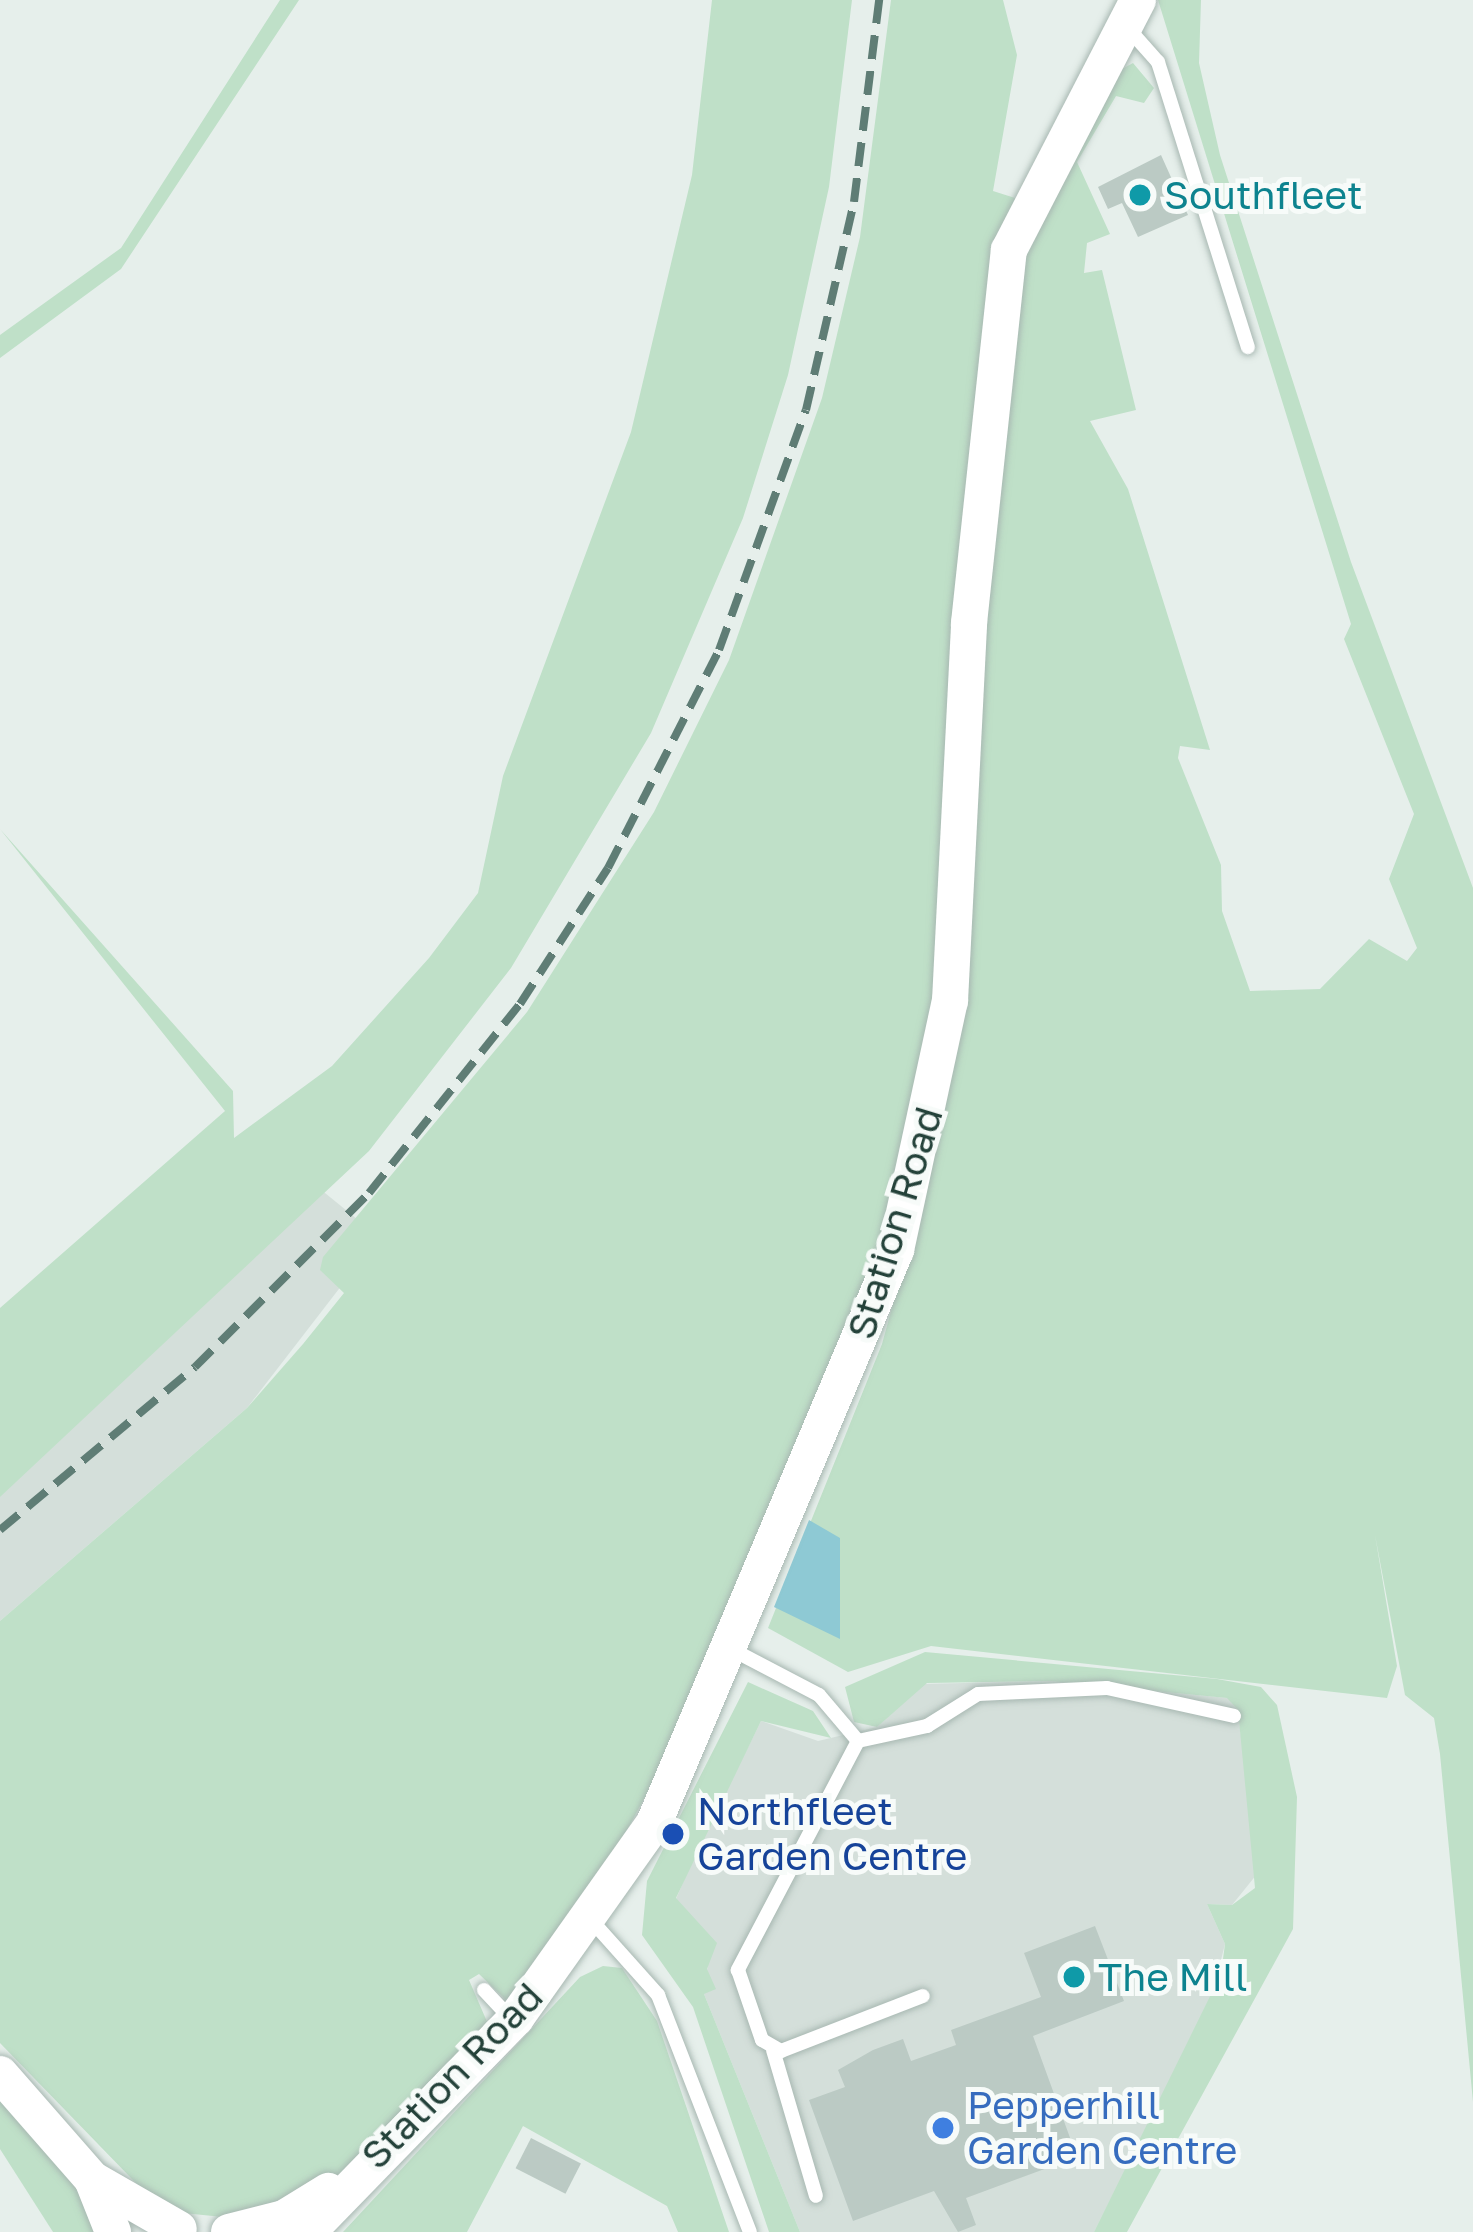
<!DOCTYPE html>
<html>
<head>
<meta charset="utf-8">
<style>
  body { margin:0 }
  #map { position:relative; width:1473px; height:2232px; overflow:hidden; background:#e6efeb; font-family:"Golos Text",sans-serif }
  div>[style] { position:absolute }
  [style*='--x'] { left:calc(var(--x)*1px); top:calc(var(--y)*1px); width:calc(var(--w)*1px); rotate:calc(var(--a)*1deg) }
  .built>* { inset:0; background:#d4dfda }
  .green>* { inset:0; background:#bfe0c8 }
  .water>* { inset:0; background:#8ec9d4 }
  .building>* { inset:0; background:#bbcac4; transform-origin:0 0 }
  .roads { filter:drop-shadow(0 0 3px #a8b8b2) drop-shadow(0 0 3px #a8b8b2) }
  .lane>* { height:14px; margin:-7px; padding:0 7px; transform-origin:7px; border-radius:7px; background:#fff }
  .secondary>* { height:36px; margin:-18px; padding:0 18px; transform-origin:18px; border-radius:18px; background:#fff }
  .rail>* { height:8px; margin-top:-4px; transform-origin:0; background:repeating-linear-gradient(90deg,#5f7d75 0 24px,transparent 0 36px) }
  .dots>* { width:33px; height:33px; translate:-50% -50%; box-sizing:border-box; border:6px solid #f7fbf9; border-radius:50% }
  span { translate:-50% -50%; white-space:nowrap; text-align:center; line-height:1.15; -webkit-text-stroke:10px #f7fbf9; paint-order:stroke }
  .culture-label { font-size:39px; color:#0d838f }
  .left { translate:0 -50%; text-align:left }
  .street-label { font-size:39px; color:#24423a }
  .transit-label { font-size:39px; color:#164399 }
  .shop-label { font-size:39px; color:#366cbe }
</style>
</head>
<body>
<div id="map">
  <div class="built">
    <div style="clip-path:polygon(287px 1162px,379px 1237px,247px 1408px,0 1621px,0 1397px)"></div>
    <div style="clip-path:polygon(1050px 1681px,1228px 1698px,1238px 1710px,1257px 1874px,1232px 1905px,1207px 1904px,1225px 1944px,1211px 2000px,1094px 2232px,800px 2232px,704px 1994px,711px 1940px,676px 1899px,696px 1852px,761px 1721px,818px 1741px,877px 1727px,922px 1684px)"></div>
  </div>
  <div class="green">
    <div style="clip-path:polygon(280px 0,299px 0,121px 269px,0 358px,0 335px,121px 248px)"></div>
    <div style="clip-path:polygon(712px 0,852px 0,829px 187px,788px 375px,743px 518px,651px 733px,511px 968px,369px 1151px,0 1497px,0 1308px,225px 1111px,0 829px,233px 1091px,234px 1138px,332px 1066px,429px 958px,478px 893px,503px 776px,631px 432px,692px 175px)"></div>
    <div style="clip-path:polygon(891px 0,1003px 0,1017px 55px,993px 191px,1015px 198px,917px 1159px,666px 1758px,607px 1867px,507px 2001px,479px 1974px,469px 1980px,488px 2024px,334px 2179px,233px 2218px,163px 2211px,0 2043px,0 1621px,247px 1408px,303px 1344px,344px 1293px,320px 1270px,323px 1257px,527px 1012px,654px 812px,729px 660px,822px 398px,860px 237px)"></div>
    <div style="clip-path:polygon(1158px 0,1201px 0,1199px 63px,1220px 155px,1351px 562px,1473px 888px,1473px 2102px,1440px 1754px,1434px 1718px,1405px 1695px,1375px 1535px,1397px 1666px,1387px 1698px,931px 1646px,848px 1672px,768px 1628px,882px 1344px,922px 1198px,966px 900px,1014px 269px,1113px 74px,1133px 63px,1154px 88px,1144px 103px,1116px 96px,1077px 162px,1110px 234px,1087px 243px,1084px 273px,1102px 270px,1136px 410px,1090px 421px,1128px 489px,1210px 750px,1180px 746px,1178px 758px,1221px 865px,1222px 911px,1250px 991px,1320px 989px,1369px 939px,1407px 961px,1417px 948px,1389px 879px,1414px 814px,1344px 639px,1351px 624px)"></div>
    <div style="clip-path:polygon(925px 1652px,1217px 1679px,1261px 1687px,1277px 1705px,1297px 1797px,1293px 1929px,1127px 2232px,1094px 2232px,1221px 1974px,1225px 1944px,1207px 1904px,1232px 1905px,1255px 1888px,1238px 1710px,1227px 1698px,1050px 1681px,927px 1683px,877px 1727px,854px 1722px,845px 1687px)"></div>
    <div style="clip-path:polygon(748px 1682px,813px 1711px,831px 1738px,761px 1721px,676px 1898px,717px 1943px,707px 1969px,716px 1989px,704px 1994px,800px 2232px,769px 2232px,693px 2007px,642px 1935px,647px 1881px)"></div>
    <div style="clip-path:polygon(603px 1966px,622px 1968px,657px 2021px,729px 2232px,678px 2232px,667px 2206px,523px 2126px,467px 2232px,343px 2232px,580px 1977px)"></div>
    <div style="clip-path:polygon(0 2091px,61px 2159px,101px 2232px,53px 2232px,0 2149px)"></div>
  </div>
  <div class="water">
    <div style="clip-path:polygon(809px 1520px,840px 1538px,840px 1639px,774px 1607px)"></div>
  </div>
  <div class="building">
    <div style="clip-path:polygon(1161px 155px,1188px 215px,1138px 237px,1122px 203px,1108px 209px,1098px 187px)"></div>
    <div style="clip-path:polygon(1095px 1926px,1124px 2001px,1033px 2036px,1077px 2157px,966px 2198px,976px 2225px,958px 2232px,934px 2191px,853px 2221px,809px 2100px,845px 2087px,838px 2070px,873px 2050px,903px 2039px,911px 2061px,956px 2045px,951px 2030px,1041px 1997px,1024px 1953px)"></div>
    <div style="left:531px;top:2138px;width:56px;height:34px;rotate:27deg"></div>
  </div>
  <div class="roads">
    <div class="lane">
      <div style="--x:1126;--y:26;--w:48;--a:48.4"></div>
      <div style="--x:1158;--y:62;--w:299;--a:72.5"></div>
      <div style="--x:733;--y:1650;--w:97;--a:27.6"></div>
      <div style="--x:819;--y:1695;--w:60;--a:49.7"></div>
      <div style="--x:858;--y:1741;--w:259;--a:117.7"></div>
      <div style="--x:738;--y:1970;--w:74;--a:71.1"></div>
      <div style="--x:762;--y:2040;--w:22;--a:30"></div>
      <div style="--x:781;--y:2051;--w:152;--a:-21.2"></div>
      <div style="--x:858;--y:1741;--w:71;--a:-12.3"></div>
      <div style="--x:927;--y:1726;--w:60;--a:-32.1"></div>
      <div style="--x:978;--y:1694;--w:129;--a:-2.7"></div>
      <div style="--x:1107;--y:1688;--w:130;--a:12.4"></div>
      <div style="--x:591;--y:1920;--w:101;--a:48.2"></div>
      <div style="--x:658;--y:1995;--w:254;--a:68.8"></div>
      <div style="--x:484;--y:1990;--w:42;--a:46.9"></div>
      <div style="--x:773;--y:2050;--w:152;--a:73.6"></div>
    </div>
    <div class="secondary">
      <div style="--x:0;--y:2074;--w:140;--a:48.8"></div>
      <div style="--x:92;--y:2179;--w:100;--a:29.9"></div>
      <div style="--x:92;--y:2179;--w:57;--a:68.4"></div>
      <div style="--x:229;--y:2232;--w:57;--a:-14.3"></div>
      <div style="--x:284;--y:2218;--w:52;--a:-31.5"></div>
      <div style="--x:308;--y:2232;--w:298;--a:-45.8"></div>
      <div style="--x:516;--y:2018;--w:239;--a:-54.7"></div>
      <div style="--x:654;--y:1823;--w:622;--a:-67.1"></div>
      <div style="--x:896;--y:1250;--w:255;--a:-77.8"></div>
      <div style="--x:950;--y:1001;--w:378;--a:-87.1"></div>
      <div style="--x:969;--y:623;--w:375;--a:-83.9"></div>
      <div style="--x:1009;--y:250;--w:281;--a:-62.7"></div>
    </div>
  </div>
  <div class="rail">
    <div style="--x:0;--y:1530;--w:254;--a:-39.9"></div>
    <div style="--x:195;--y:1367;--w:246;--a:-45"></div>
    <div style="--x:369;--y:1193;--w:242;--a:-51.4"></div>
    <div style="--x:520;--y:1004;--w:162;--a:-57.1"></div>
    <div style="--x:608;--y:868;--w:245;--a:-63"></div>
    <div style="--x:719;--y:650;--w:255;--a:-70.1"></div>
    <div style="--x:806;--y:410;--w:213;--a:-77"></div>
    <div style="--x:854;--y:202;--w:204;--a:-82.9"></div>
  </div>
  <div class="dots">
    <div style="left:1140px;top:195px;background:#0f9aa8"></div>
    <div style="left:673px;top:1834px;background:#1a4fb4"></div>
    <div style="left:1074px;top:1977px;background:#0f9aa8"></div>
    <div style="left:943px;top:2128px;background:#3f7fe0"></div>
  </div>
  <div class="culture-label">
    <span class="left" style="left:1164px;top:195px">Southfleet</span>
    <span class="left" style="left:1098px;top:1977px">The Mill</span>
  </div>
  <div class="street-label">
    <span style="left:895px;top:1223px;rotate:-73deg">Station Road</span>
    <span style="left:452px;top:2076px;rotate:-46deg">Station Road</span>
  </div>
  <div class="transit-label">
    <span class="left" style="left:697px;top:1834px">Northfleet<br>Garden Centre</span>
  </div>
  <div class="shop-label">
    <span class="left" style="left:967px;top:2128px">Pepperhill<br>Garden Centre</span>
  </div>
</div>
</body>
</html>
